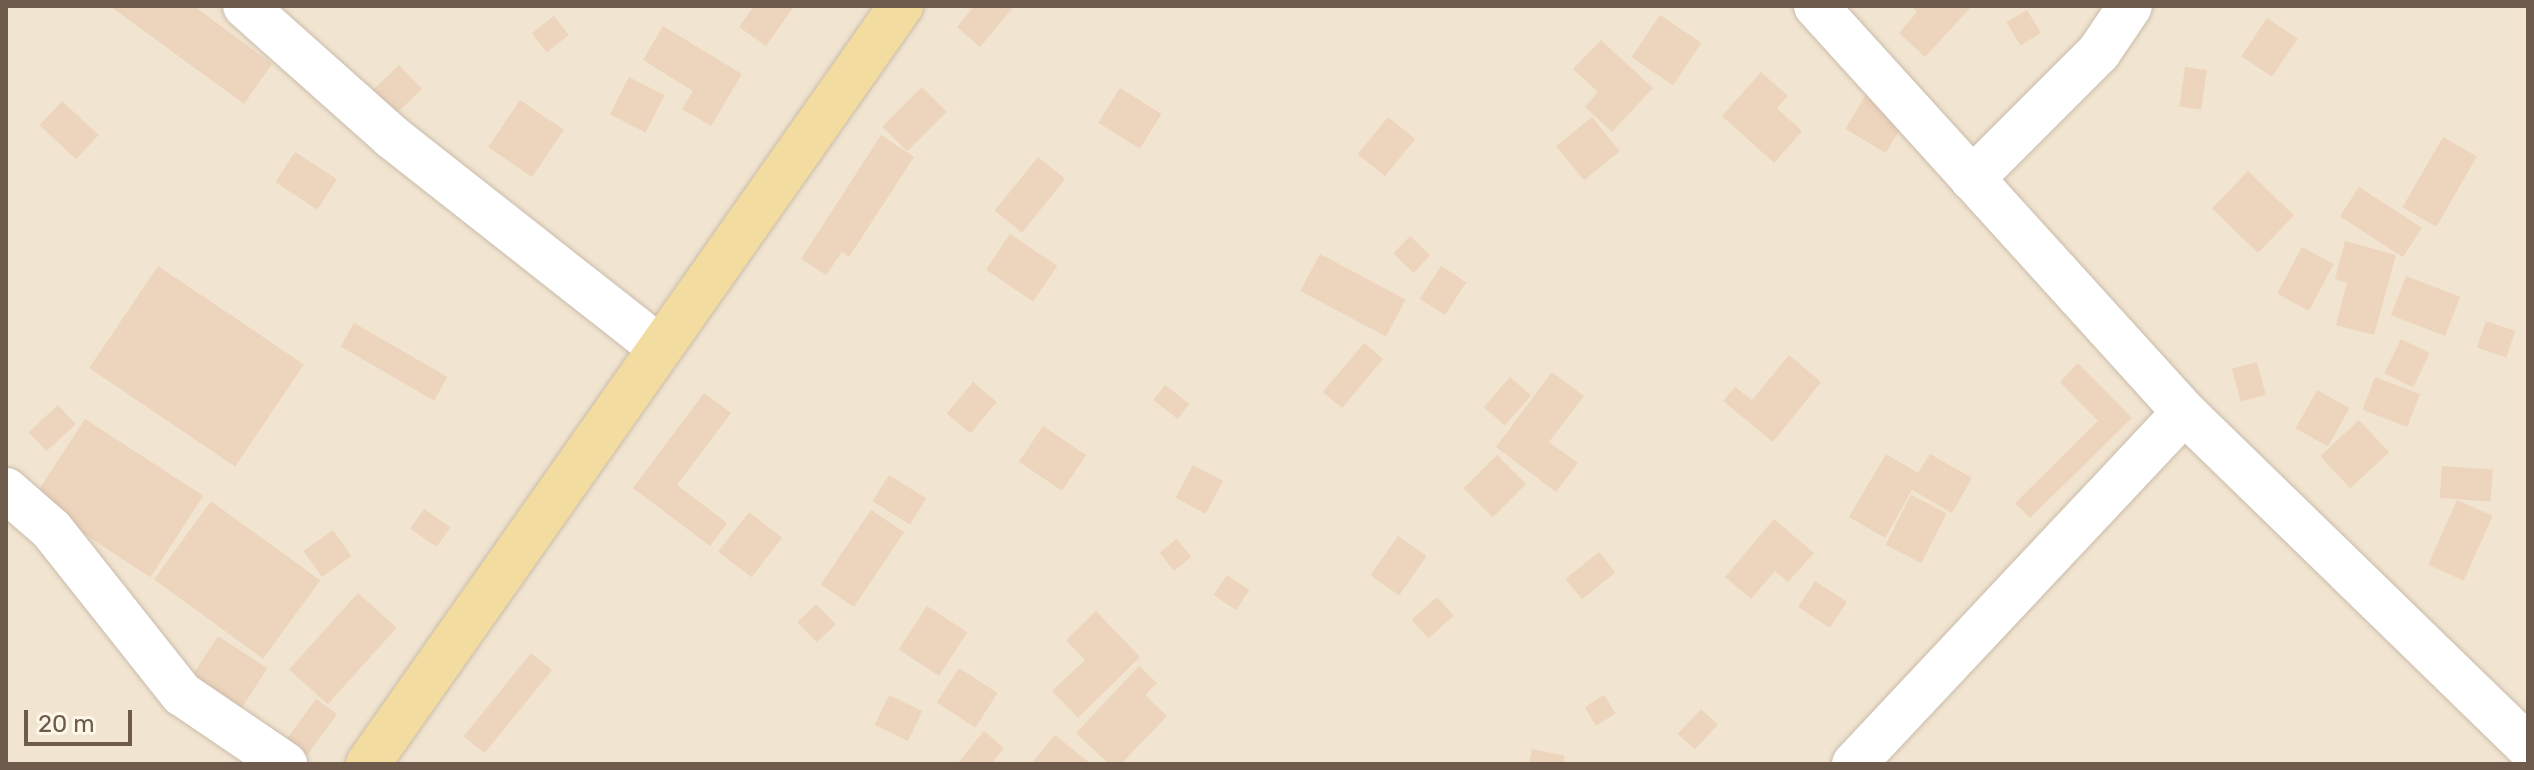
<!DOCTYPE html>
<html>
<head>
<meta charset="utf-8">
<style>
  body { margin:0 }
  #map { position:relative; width:2534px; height:770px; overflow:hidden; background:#faf3e2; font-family:Rubik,sans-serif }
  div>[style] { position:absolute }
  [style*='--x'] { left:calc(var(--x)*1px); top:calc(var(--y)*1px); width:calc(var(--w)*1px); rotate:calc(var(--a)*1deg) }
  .residential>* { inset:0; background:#f1e5d1; transform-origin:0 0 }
  .building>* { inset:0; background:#edd4bc; transform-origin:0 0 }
  .roads { filter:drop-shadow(0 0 2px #c9bbaa) drop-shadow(0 0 2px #c9bbaa) }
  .minor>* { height:44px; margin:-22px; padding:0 22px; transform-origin:22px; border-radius:22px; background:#fff }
  .major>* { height:44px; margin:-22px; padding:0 22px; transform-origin:22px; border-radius:22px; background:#f3dc9f }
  span { translate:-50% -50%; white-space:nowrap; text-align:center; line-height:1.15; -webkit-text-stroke:7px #fdf7e7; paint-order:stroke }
  .frame { position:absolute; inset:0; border:8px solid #6f5b4b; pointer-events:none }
  .scale { position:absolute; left:24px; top:710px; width:108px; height:36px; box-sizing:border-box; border:4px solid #6f5b4b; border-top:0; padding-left:10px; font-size:24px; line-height:28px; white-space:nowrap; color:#6f5b4b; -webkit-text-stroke:6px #fdf7e7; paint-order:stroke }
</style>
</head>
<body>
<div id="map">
  <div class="residential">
    <div style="left:6px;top:6px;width:2522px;height:758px"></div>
  </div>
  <div class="building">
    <div style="clip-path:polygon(110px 6px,194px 6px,272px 64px,244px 104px)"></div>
    <div style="clip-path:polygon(754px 6px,794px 6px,766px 46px,739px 27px)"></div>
    <div style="clip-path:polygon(974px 6px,1014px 6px,980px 47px,957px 27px)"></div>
    <div style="clip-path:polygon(1911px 6px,1968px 6px,1970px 8px,1925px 57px,1899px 33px,1917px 12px)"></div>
    <div style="left:2027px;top:10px;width:27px;height:24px;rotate:59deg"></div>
    <div style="left:1660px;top:15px;width:50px;height:51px;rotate:34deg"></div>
    <div style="left:554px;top:16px;width:24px;height:28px;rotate:52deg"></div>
    <div style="left:2267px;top:18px;width:37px;height:46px;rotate:34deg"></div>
    <div style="clip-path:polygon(663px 26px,742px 74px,711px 126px,682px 109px,693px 91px,643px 60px)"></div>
    <div style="clip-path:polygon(1601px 40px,1653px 88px,1612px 132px,1585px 107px,1598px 92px,1573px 69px)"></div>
    <div style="left:399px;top:65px;width:33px;height:50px;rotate:46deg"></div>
    <div style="left:2185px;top:67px;width:22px;height:40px;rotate:8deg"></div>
    <div style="clip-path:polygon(1761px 72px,1788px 96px,1777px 108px,1802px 131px,1774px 163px,1722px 116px)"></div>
    <div style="left:629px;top:77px;width:40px;height:42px;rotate:27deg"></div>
    <div style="left:922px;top:87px;width:35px;height:56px;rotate:45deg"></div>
    <div style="left:1120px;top:88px;width:49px;height:41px;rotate:32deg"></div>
    <div style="left:1868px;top:91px;width:47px;height:44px;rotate:31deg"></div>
    <div style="left:520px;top:100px;width:53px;height:57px;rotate:34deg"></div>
    <div style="left:62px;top:101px;width:50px;height:33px;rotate:43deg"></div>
    <div style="left:1388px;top:117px;width:35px;height:48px;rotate:39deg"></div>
    <div style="left:1592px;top:117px;width:44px;height:46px;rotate:51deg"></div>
    <div style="clip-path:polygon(881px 135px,914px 157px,849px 257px,842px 252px,826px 275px,801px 259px)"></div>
    <div style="left:2443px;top:137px;width:39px;height:81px;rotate:30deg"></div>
    <div style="left:295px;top:152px;width:50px;height:36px;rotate:33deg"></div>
    <div style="left:1038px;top:157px;width:35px;height:69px;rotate:39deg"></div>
    <div style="left:2248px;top:171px;width:64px;height:52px;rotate:44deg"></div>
    <div style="left:2359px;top:187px;width:75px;height:35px;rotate:33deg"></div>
    <div style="left:1010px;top:234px;width:57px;height:43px;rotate:34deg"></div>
    <div style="left:1410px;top:236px;width:28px;height:24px;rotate:44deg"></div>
    <div style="clip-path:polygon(2345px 241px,2396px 255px,2374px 335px,2336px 325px,2347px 283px,2335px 279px)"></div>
    <div style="left:2302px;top:247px;width:36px;height:53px;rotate:28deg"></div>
    <div style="left:1320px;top:254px;width:97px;height:42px;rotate:28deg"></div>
    <div style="left:158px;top:266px;width:176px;height:123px;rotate:34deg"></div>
    <div style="left:1441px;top:266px;width:30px;height:39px;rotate:33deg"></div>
    <div style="left:2406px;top:276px;width:58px;height:42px;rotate:21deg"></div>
    <div style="left:2486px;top:321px;width:31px;height:28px;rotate:19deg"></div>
    <div style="left:354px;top:323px;width:108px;height:27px;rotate:30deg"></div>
    <div style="left:2401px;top:339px;width:32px;height:38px;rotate:26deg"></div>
    <div style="left:1364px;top:343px;width:25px;height:64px;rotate:40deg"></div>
    <div style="clip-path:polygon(1789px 355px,1821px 382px,1773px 442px,1723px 401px,1735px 387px,1752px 400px)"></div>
    <div style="left:2257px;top:362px;width:34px;height:26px;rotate:75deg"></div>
    <div style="clip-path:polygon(2078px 363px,2132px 418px,2030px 518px,2015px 503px,2098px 421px,2060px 382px)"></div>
    <div style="clip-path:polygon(1552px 372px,1584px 396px,1549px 442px,1578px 463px,1556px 492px,1496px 447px)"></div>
    <div style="left:1510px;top:377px;width:28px;height:40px;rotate:41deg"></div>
    <div style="left:2375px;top:377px;width:48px;height:35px;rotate:21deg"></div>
    <div style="left:973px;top:382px;width:31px;height:41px;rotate:40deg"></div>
    <div style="left:1165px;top:385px;width:31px;height:19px;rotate:38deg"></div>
    <div style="left:2317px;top:390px;width:37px;height:44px;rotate:29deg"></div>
    <div style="clip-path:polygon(704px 393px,731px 413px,677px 485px,727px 523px,710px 546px,633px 488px)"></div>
    <div style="left:58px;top:405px;width:26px;height:40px;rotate:47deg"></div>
    <div style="left:85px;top:419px;width:141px;height:97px;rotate:33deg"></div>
    <div style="left:2359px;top:420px;width:44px;height:53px;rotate:47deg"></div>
    <div style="left:1043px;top:426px;width:52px;height:43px;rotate:34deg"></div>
    <div style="clip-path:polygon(1886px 454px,1918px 473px,1930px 454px,1972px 478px,1952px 513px,1912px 490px,1885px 538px,1849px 517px)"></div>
    <div style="left:1497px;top:455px;width:41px;height:47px;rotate:45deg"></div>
    <div style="left:1193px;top:465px;width:34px;height:37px;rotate:28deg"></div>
    <div style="left:2442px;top:466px;width:51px;height:32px;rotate:4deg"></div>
    <div style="left:889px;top:475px;width:44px;height:31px;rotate:32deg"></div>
    <div style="left:1911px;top:495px;width:40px;height:56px;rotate:27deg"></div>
    <div style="left:2457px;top:500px;width:39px;height:71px;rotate:24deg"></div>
    <div style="left:211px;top:501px;width:135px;height:97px;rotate:36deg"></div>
    <div style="left:424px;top:509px;width:32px;height:24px;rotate:35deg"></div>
    <div style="left:871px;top:510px;width:40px;height:90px;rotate:34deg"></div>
    <div style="left:749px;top:512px;width:42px;height:50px;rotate:38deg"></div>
    <div style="clip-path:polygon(1774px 519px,1814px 553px,1788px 582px,1775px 571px,1751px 599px,1725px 577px)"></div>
    <div style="left:333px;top:530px;width:32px;height:36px;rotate:55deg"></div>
    <div style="left:1398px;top:536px;width:35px;height:48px;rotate:35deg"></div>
    <div style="left:1177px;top:539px;width:23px;height:22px;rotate:52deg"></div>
    <div style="left:1599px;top:552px;width:26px;height:43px;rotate:51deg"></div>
    <div style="left:1227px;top:575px;width:27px;height:24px;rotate:34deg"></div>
    <div style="left:1815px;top:581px;width:38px;height:31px;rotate:33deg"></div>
    <div style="left:358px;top:593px;width:52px;height:103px;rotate:42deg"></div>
    <div style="left:1437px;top:597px;width:25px;height:34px;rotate:48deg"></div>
    <div style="left:816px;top:604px;width:28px;height:26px;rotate:46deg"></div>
    <div style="left:927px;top:606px;width:48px;height:52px;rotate:33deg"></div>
    <div style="clip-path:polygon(1096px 611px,1140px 657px,1078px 718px,1052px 691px,1085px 660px,1066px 640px)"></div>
    <div style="left:218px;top:636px;width:59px;height:52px;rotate:33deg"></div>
    <div style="left:531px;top:653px;width:27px;height:107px;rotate:39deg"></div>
    <div style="clip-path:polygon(1139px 666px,1157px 683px,1145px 695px,1167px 716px,1121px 764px,1109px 764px,1076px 733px)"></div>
    <div style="left:959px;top:668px;width:46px;height:41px;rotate:33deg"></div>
    <div style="left:889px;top:695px;width:37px;height:33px;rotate:26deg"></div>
    <div style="left:1604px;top:695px;width:22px;height:23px;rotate:58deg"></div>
    <div style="left:316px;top:699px;width:26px;height:52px;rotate:36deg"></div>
    <div style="left:1701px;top:709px;width:23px;height:34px;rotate:43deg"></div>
    <div style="clip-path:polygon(984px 731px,1004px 748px,991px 764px,957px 764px)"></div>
    <div style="clip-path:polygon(1055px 735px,1091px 764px,1031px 764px)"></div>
    <div style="clip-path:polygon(1532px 749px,1565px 756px,1563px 764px,1529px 764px)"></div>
  </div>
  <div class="roads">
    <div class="minor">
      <div style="--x:245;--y:6;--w:197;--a:41.7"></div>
      <div style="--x:392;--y:137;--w:341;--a:38.2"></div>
      <div style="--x:1816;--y:6;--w:548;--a:47.81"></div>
      <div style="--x:2184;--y:412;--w:480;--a:44.2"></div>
      <div style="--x:1972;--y:179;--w:180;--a:-45"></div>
      <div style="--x:2099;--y:52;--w:55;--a:-56"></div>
      <div style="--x:6;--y:490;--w:60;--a:40.9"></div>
      <div style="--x:51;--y:529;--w:211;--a:51.6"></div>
      <div style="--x:182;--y:694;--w:125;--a:34.2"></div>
      <div style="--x:1854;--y:764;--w:482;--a:-46.8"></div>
    </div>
    <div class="major">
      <div style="--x:368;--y:764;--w:927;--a:-54.89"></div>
    </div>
  </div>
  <div class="frame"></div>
  <div class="scale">20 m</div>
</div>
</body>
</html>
